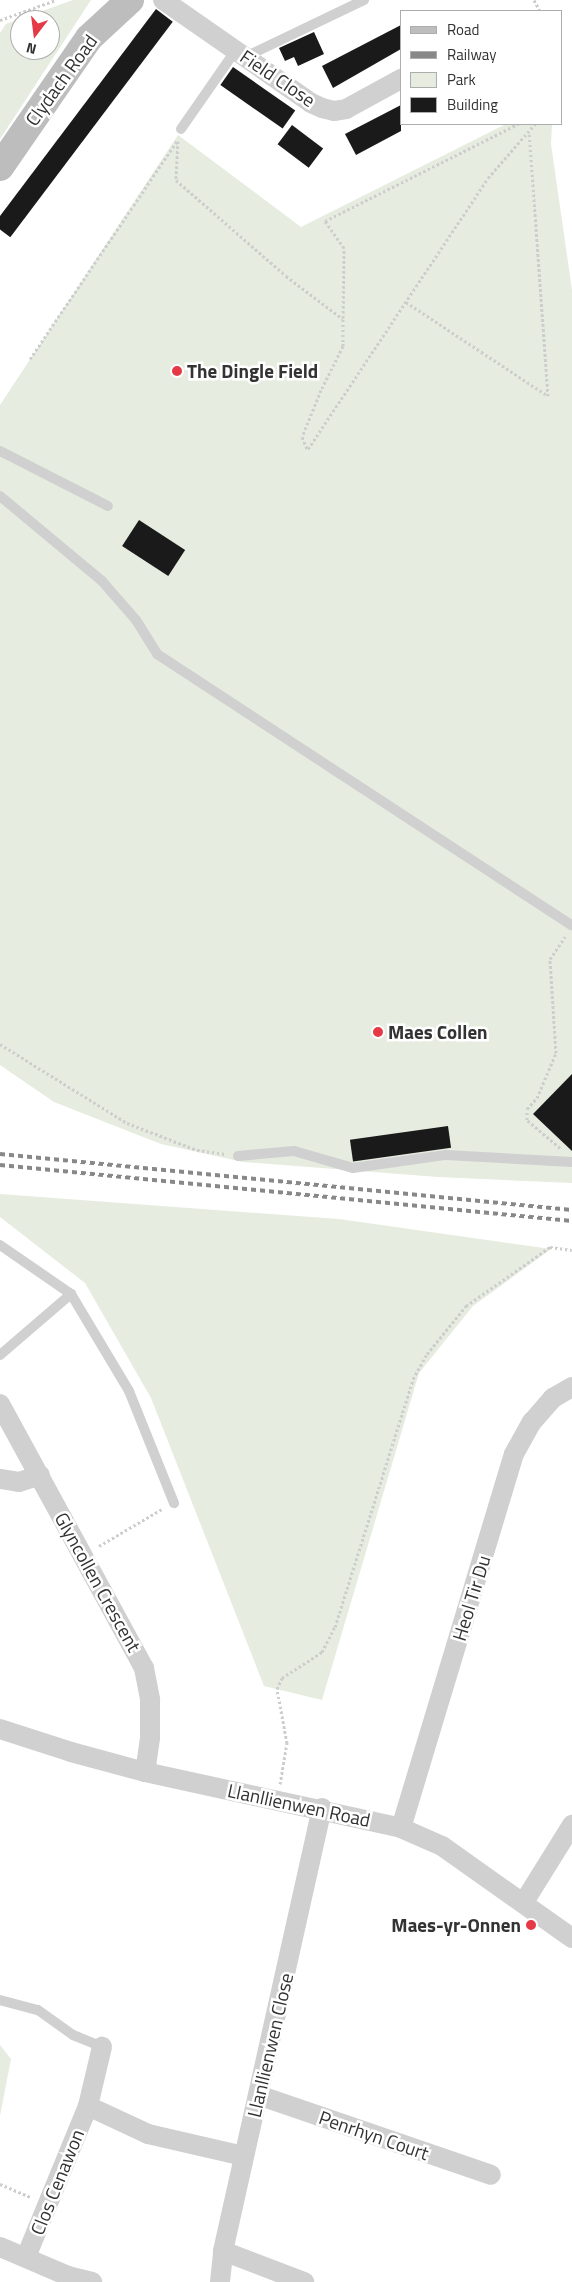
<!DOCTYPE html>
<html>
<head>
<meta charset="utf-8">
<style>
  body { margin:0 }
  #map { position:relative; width:572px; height:2282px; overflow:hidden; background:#fff; font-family:"Titillium Web",sans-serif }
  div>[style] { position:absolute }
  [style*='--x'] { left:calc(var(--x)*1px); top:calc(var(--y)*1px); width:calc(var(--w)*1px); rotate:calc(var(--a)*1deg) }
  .green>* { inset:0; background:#e6ecdf }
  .building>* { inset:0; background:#1a1a1a; transform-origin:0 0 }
  .path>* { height:3px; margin-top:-1.5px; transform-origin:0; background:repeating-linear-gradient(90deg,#cdcdcd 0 2.5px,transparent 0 5px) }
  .service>* { height:10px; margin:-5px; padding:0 5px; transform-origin:5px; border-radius:5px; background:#d0d0d0 }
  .minor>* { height:20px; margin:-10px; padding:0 10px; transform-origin:10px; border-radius:10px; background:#d0d0d0 }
  .secondary>* { height:28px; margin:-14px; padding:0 14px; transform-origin:14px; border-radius:14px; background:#bdbdbd }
  .rail>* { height:4px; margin-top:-2px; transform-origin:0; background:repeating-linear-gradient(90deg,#888 0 5px,transparent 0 9px) }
  .dots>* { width:14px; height:14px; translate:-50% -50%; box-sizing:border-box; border:2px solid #fff; border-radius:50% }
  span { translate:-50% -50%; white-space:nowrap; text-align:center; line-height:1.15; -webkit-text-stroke:5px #fff; paint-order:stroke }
  .street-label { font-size:19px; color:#333 }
  .poi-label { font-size:19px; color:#333; font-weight:700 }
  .left { translate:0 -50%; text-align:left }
  .right { translate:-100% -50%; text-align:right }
  .legend { position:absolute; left:400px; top:10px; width:162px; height:115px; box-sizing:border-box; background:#fff; border:1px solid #adadad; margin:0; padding:6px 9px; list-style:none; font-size:15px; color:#333 }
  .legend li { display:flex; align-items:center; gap:10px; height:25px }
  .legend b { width:25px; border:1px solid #adadad }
  .north { position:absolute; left:10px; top:10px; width:50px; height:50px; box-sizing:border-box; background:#fff; border:1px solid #adadad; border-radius:50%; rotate:195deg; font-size:14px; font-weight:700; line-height:20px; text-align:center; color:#333 }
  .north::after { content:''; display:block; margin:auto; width:18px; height:22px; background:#e63946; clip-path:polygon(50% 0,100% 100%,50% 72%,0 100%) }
</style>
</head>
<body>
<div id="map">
  <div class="green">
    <div style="clip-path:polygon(evenodd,73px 0,91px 0,0 139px,0 33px,6px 24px,73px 0,20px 20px,50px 20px,50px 50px,20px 50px,20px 20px)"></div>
    <div style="clip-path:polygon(506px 124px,552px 124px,551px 144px,572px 290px,572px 1183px,438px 1177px,243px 1162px,161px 1144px,54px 1102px,0 1065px,0 405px,178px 135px,301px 227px)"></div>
    <div style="clip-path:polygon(0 1194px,339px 1219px,551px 1249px,473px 1306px,419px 1373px,322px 1700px,264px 1686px,151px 1398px,85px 1283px,0 1217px)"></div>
    <div style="clip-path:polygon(0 2045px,11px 2059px,0 2116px)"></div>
  </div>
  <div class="building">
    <div style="left:156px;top:9px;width:21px;height:270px;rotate:37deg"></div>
    <div style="clip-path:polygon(401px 25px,401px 49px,333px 88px,322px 66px)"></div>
    <div style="clip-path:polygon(314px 32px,324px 54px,298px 66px,294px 57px,285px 61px,279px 48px)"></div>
    <div style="left:233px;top:67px;width:76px;height:22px;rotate:35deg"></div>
    <div style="clip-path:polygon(401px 105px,401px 131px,356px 155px,345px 134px)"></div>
    <div style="left:292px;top:125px;width:39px;height:24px;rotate:37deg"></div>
    <div style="left:139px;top:520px;width:55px;height:31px;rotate:33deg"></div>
    <div style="clip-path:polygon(572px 1074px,572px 1151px,533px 1114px)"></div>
    <div style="left:448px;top:1126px;width:22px;height:99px;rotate:82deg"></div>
  </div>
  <div class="path">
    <div style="--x:534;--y:0;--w:13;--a:61"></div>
    <div style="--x:0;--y:20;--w:59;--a:-19.7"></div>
    <div style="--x:178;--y:141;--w:39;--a:93"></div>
    <div style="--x:176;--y:180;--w:146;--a:41.1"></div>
    <div style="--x:286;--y:276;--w:71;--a:37"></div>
    <div style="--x:343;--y:319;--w:27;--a:90"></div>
    <div style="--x:343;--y:346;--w:49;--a:116.6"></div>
    <div style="--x:321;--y:390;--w:51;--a:112"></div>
    <div style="--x:302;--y:437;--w:13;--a:67"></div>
    <div style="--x:406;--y:302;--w:170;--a:33.5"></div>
    <div style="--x:548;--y:396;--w:265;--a:-94.1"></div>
    <div style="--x:343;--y:318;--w:70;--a:-89.2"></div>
    <div style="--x:344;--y:248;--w:33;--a:-125"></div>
    <div style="--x:325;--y:221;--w:216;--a:-26.7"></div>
    <div style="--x:30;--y:359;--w:263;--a:-56"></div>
    <div style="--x:308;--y:449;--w:325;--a:-56.4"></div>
    <div style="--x:488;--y:178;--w:72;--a:-49"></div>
    <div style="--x:0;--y:1044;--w:150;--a:31.9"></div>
    <div style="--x:127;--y:1123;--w:75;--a:21.1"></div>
    <div style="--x:197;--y:1150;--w:28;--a:8"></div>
    <div style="--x:560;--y:1148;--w:43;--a:-139.7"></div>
    <div style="--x:527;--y:1120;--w:11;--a:-90"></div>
    <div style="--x:527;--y:1109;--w:15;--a:-48"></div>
    <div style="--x:537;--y:1098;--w:49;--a:-67.1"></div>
    <div style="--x:556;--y:1053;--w:94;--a:-93.7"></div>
    <div style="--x:550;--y:959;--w:27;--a:-56"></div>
    <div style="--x:99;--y:1546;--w:73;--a:-30.4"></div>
    <div style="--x:280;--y:1784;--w:42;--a:-80.3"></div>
    <div style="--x:287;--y:1743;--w:55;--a:-100.5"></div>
    <div style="--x:277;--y:1689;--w:12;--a:-66"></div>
    <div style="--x:282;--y:1678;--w:48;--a:-33"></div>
    <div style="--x:322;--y:1652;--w:28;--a:-63"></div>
    <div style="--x:335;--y:1627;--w:260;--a:-72.5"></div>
    <div style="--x:413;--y:1379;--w:29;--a:-61"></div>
    <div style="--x:427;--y:1354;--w:62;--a:-50.9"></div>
    <div style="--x:466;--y:1306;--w:103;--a:-35.1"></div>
    <div style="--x:550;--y:1247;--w:22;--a:8"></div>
    <div style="--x:0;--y:2184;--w:34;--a:23"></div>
  </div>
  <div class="service">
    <div style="--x:245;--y:57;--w:132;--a:-25.6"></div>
    <div style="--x:181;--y:129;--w:96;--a:-55.2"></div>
    <div style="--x:0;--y:451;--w:121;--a:27"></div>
    <div style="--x:0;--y:496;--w:133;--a:39.8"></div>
    <div style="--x:102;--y:581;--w:52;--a:48.9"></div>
    <div style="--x:136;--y:620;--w:40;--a:58"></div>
    <div style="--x:157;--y:654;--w:496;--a:33.2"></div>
    <div style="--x:238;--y:1156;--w:56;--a:-5.1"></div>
    <div style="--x:294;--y:1151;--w:61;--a:16.1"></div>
    <div style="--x:353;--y:1168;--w:94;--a:-8"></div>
    <div style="--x:446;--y:1155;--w:126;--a:3.2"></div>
    <div style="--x:0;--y:1245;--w:86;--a:34.6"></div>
    <div style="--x:71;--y:1294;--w:113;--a:59.1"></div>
    <div style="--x:129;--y:1391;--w:121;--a:68.1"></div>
    <div style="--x:0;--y:1355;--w:94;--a:-40.7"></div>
    <div style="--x:0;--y:2000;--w:39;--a:15"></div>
    <div style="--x:38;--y:2010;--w:43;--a:35.5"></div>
    <div style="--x:73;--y:2035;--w:31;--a:22"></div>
  </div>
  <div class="minor">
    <div style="--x:163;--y:0;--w:180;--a:34.8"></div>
    <div style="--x:311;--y:103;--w:12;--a:24"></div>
    <div style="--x:322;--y:108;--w:12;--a:14"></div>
    <div style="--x:334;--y:111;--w:12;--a:-9"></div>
    <div style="--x:346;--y:109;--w:63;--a:-28.6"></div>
    <div style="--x:0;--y:1404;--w:301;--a:61.4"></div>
    <div style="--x:144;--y:1668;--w:33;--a:79"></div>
    <div style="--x:150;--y:1700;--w:38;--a:90"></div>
    <div style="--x:150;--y:1738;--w:34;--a:98"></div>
    <div style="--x:0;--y:1479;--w:19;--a:9"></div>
    <div style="--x:19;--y:1482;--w:22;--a:-18"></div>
    <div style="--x:0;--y:1729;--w:75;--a:17.9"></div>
    <div style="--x:71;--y:1752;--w:77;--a:15.1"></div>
    <div style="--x:145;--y:1772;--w:262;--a:12.3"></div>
    <div style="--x:401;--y:1828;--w:45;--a:23.7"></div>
    <div style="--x:442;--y:1846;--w:159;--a:35.3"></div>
    <div style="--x:401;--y:1828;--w:391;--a:-73.2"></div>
    <div style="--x:514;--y:1454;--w:37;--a:-61"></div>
    <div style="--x:532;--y:1422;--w:32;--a:-49"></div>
    <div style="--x:553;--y:1398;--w:22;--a:-30"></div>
    <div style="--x:524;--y:1902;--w:91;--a:-58.1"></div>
    <div style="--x:258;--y:2095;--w:246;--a:18.9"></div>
    <div style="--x:88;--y:2106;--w:66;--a:25"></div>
    <div style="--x:148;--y:2134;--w:98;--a:12.9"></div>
    <div style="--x:0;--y:2247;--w:74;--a:23.1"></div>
    <div style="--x:68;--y:2276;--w:25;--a:14"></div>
    <div style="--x:223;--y:2251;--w:87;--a:20.9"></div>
    <div style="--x:26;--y:2257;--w:163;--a:-67.7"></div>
    <div style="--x:88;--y:2106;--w:61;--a:-76.7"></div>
    <div style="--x:220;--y:2282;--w:31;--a:-84"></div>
    <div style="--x:223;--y:2251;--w:454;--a:-77.4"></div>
  </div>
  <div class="secondary">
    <div style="--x:0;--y:167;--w:157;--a:-55.4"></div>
    <div style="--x:89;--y:38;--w:56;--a:-42.8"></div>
  </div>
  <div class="rail">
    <div style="--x:0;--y:1154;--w:575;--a:5.59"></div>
    <div style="--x:0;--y:1165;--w:575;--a:5.59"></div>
  </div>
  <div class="dots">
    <div style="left:177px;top:371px;background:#e63946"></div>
    <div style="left:378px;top:1032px;background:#e63946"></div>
    <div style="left:531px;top:1925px;background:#e63946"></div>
  </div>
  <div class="street-label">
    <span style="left:278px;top:78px;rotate:34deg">Field Close</span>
    <span style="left:61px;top:80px;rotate:-54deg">Clydach Road</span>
    <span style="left:98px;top:1582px;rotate:61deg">Glyncollen Crescent</span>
    <span style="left:471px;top:1598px;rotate:-73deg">Heol Tir Du</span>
    <span style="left:299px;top:1805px;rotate:12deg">Llanllienwen Road</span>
    <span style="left:270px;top:2045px;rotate:-77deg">Llanllienwen Close</span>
    <span style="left:374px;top:2135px;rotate:19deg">Penrhyn Court</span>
    <span style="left:57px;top:2182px;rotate:-68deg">Clos Cenawon</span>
  </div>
  <div class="poi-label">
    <span class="left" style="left:187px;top:371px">The Dingle Field</span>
    <span class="left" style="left:388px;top:1032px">Maes Collen</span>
    <span class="right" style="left:521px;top:1925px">Maes-yr-Onnen</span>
  </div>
  <ul class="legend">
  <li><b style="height:6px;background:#bdbdbd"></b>Road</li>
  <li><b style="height:6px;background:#888"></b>Railway</li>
  <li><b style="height:14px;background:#e6ecdf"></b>Park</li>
  <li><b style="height:14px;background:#1a1a1a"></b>Building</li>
  </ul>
  <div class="north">N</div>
</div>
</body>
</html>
